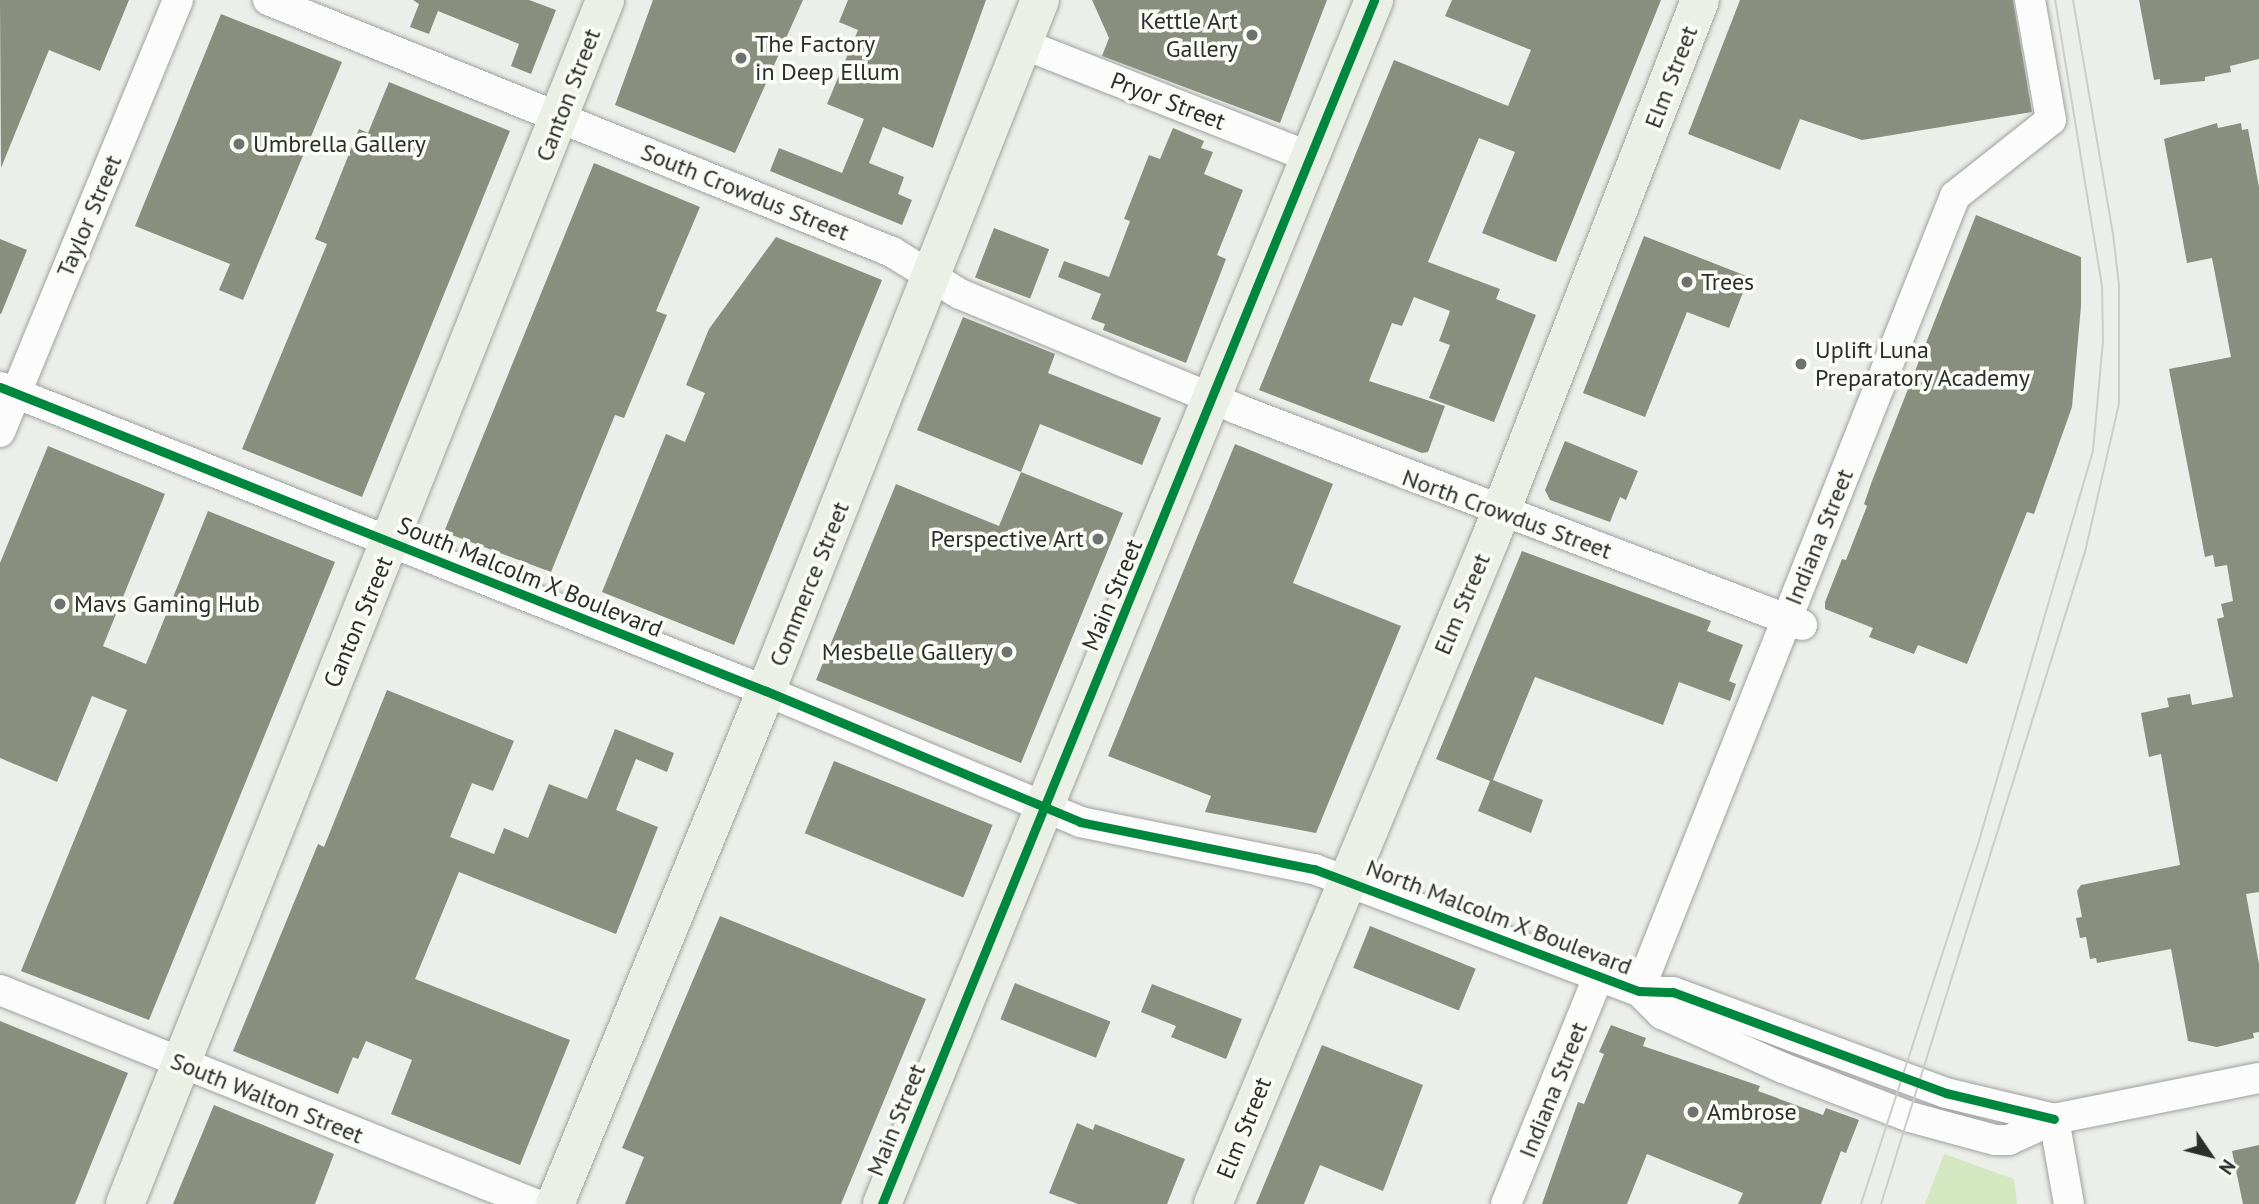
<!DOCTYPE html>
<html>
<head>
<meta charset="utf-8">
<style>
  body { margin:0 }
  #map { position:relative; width:2259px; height:1204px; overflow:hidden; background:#eceeea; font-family:"PT Sans",sans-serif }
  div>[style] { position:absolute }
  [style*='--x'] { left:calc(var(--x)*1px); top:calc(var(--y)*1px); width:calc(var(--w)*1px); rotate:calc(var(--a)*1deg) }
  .green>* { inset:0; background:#d3e7c1 }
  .building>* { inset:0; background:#888f7f; transform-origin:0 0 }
  .roads { filter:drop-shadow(0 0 2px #a0a29f) drop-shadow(0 0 2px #a0a29f) }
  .minor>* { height:30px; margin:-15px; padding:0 15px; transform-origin:15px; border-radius:15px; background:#fcfcfc }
  .major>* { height:38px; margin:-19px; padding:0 19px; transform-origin:19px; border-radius:19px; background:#ebf0e6 }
  .tram>* { height:2px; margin:-1px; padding:0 1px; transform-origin:1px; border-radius:1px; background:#cccccb }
  .cycleway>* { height:9px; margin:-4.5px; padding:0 4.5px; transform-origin:4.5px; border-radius:4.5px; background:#00873e }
  .dots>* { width:19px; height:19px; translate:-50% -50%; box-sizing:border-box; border:4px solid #f9fdf6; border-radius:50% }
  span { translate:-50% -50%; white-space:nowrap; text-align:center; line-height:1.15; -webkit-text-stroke:7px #f9fdf6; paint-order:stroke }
  .poi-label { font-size:24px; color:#2c2e2b }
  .right { translate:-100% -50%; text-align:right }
  .left { translate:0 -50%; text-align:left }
  .street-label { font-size:24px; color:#2c2e2b }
  .north { position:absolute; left:2175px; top:1120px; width:70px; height:70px; -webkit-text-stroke:5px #f9fdf6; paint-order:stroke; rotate:125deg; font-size:19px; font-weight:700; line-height:28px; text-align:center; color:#2c2e2b }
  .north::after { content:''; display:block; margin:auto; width:24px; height:32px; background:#2c2e2b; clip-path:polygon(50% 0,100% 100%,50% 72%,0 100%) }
</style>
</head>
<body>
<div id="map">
  <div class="green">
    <div style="clip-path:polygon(1944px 1154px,2014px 1179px,2017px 1204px,1925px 1204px)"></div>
  </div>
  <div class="building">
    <div style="clip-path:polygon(0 0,129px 0,100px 71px,49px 50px,1px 168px)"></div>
    <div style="clip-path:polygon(413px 0,529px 0,556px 10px,531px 74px,511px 66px,519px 44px,438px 11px,429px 34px,410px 27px,419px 4px)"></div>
    <div style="clip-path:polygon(653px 0,803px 0,735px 153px,615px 105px)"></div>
    <div style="clip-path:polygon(848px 0,986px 0,933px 148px,883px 127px,869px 163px,904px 177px,898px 194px,912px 200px,902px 225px,770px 171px,779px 148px,842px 173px,864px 119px,827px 104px,858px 30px,839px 22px)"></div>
    <div style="clip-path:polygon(1092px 0,1327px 0,1280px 123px,1102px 56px,1109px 38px)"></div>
    <div style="clip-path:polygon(1452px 0,1661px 0,1556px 262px,1482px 233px,1515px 152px,1479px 138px,1428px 262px,1500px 289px,1496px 299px,1536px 315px,1494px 422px,1429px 398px,1450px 345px,1439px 341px,1450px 311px,1414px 297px,1402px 326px,1392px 323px,1369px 381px,1445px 406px,1428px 452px,1422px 453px,1259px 390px,1394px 60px,1508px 106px,1531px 50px,1445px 16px)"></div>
    <div style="clip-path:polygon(1740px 0,2013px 0,2032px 112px,1862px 140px,1800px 119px,1780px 170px,1688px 134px)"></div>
    <div style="clip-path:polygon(2139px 0,2259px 0,2259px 59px,2230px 66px,2231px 72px,2205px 77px,2205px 81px,2160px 85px,2160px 79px,2154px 80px)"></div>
    <div style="clip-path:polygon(221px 14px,342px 62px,243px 300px,219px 290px,230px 264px,135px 226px)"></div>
    <div style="clip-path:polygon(389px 82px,510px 131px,362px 497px,242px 449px,327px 244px,315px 239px,359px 129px,368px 133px)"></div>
    <div style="clip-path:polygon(2217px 123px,2218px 128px,2241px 123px,2242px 130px,2248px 129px,2259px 187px,2259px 892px,2246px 894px,2259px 964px,2259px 1032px,2253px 1033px,2254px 1038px,2217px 1047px,2188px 1041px,2171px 949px,2097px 963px,2096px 958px,2090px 959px,2086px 937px,2080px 938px,2076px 918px,2082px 917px,2077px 891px,2081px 885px,2180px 865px,2161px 754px,2149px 757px,2141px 713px,2169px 707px,2167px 698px,2190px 694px,2192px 705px,2233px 697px,2217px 619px,2224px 617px,2221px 604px,2233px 601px,2227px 565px,2215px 567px,2213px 555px,2205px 557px,2169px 369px,2231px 357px,2212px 258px,2187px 263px,2164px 139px)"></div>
    <div style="clip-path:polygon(1173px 128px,1204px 141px,1201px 148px,1213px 152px,1204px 174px,1243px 190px,1217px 255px,1226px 259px,1186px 363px,1103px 330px,1105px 324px,1091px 319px,1101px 294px,1058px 277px,1064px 261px,1109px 277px,1130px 221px,1124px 219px,1149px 155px,1160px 159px)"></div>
    <div style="clip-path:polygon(594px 163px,700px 207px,656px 311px,667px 315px,624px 418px,615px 415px,551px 572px,444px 532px)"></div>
    <div style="clip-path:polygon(1976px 215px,2081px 257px,2081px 306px,2072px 407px,2034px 514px,2027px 512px,1967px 664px,1918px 645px,1914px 654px,1869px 637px,1873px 628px,1825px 609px,1825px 602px,1842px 559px,1846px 560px,1867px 506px,1864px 504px,1872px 481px)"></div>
    <div style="left:994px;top:228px;width:59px;height:53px;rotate:21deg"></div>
    <div style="clip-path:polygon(1644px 236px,1749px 277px,1729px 328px,1687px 312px,1645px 417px,1583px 393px)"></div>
    <div style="clip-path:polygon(776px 237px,882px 280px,734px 645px,602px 592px,666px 434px,685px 442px,705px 393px,686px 385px,709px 329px)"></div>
    <div style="clip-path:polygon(0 239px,27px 250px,1px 314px,0 314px)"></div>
    <div style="clip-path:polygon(963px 317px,1055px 354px,1048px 373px,1161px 418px,1142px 465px,1040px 424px,1021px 472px,917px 430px)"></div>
    <div style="clip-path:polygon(1565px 441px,1638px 471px,1626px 500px,1620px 497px,1610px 522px,1550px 500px,1545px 490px)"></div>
    <div style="clip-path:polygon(1235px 444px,1333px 484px,1293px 583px,1401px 626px,1316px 833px,1205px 812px,1211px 796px,1108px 756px)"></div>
    <div style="clip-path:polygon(48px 446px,165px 494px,103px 646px,146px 664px,208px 511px,335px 562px,149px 1020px,21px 971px,127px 710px,92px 696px,57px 782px,0 758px,0 563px)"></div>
    <div style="clip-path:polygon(1021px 472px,1123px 513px,1021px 763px,816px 680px,896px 484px,999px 526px)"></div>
    <div style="clip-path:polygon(1522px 551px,1711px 621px,1707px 631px,1743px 645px,1729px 681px,1736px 684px,1730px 701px,1679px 682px,1663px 725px,1535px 677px,1493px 780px,1543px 800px,1531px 833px,1478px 811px,1490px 781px,1436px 759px)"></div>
    <div style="clip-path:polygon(387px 690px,514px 741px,493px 791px,472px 783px,450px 837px,494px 854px,504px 828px,528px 838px,549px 784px,587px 799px,615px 729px,674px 753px,667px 772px,636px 759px,616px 810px,658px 827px,616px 934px,459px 872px,415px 979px,570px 1040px,520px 1165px,391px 1114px,412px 1060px,366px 1041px,358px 1059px,353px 1057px,338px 1094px,233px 1051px,318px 844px,324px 847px)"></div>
    <div style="left:834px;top:761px;width:171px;height:78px;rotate:22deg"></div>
    <div style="clip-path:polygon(720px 916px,926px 999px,841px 1204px,625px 1204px,644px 1157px,622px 1148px)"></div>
    <div style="left:1370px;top:926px;width:114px;height:45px;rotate:22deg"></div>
    <div style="left:1015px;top:983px;width:103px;height:39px;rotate:22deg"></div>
    <div style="clip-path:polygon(1152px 984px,1242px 1019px,1226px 1059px,1171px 1037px,1176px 1026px,1141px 1012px)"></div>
    <div style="clip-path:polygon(0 1021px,128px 1073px,75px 1204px,0 1204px)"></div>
    <div style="clip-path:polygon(1611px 1025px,1646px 1038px,1643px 1046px,1760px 1086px,1758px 1091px,1823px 1115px,1826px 1108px,1859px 1120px,1846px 1153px,1841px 1151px,1821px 1204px,1738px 1204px,1743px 1193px,1647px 1154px,1627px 1204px,1542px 1204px,1578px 1102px,1584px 1104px,1604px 1054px,1599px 1052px)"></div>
    <div style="clip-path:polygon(1322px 1045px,1423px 1085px,1383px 1191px,1320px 1165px,1304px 1204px,1256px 1204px)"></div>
    <div style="clip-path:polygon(214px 1105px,334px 1154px,315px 1204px,173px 1204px)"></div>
    <div style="clip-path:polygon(1077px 1123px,1093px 1130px,1095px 1124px,1185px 1159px,1167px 1204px,1078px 1204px,1049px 1193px)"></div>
    <div style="clip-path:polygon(2259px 1145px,2259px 1204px,2243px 1204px,2232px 1151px)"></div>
  </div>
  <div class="roads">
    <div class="minor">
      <div style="--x:268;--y:0;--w:673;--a:21.99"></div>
      <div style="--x:892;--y:252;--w:80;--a:31.7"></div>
      <div style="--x:960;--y:294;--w:300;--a:22.5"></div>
      <div style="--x:1237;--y:409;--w:605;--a:20.92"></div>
      <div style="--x:1023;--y:44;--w:311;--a:21.5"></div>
      <div style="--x:0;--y:387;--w:824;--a:21.65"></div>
      <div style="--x:766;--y:691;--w:340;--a:22.6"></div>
      <div style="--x:1080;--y:822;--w:239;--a:11.4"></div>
      <div style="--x:1314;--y:869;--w:347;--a:20.6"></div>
      <div style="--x:1639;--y:991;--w:34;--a:2"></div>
      <div style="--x:1673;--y:992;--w:291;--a:20.3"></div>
      <div style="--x:1946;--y:1093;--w:111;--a:13.5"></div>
      <div style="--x:0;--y:432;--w:467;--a:-67.6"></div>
      <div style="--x:0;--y:990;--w:576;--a:21.8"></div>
      <div style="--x:1639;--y:991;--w:856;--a:-68.32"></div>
      <div style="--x:1955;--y:196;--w:122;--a:-38.4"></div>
      <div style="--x:2051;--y:120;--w:122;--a:-99.9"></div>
      <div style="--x:1639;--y:991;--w:33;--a:45"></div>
      <div style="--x:1662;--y:1014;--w:133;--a:24.1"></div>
      <div style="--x:1783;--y:1068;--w:136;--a:21.1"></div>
      <div style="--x:1910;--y:1117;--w:88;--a:15.1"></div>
      <div style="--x:1995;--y:1140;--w:14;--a:0"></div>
      <div style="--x:2009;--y:1140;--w:50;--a:-25"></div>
      <div style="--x:2054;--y:1119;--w:209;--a:-11.3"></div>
      <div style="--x:2054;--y:1119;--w:86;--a:80"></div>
      <div style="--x:1506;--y:1204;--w:247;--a:-67.9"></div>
    </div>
    <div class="major">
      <div style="--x:125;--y:1204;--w:1296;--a:-68.26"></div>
      <div style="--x:555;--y:1204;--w:555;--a:-67.64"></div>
      <div style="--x:766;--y:691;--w:743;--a:-68.37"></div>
      <div style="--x:882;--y:1204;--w:1301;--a:-67.77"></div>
      <div style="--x:1213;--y:1204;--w:723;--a:-67.37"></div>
      <div style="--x:1491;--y:537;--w:576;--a:-68.73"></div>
    </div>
  </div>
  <div class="tram">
    <div style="--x:1861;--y:1204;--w:371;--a:-72"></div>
    <div style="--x:1976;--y:851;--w:417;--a:-73.7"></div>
    <div style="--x:2093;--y:451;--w:110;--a:-84.8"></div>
    <div style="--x:2103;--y:341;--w:55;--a:-91"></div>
    <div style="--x:2102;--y:286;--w:290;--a:-99.3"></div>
    <div style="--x:1881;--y:1204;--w:683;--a:-72.63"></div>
    <div style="--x:2085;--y:552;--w:153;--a:-77.1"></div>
    <div style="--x:2119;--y:403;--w:118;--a:-90"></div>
    <div style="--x:2119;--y:285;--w:51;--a:-96.7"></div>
    <div style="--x:2113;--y:234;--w:237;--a:-99.7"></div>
  </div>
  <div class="cycleway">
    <div style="--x:0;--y:387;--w:824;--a:21.65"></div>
    <div style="--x:766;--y:691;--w:340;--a:22.6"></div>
    <div style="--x:1080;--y:822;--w:239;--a:11.4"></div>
    <div style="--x:1314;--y:869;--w:347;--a:20.6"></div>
    <div style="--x:1639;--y:991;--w:34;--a:2"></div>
    <div style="--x:1673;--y:992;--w:291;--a:20.3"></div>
    <div style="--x:1946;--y:1093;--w:111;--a:13.5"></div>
    <div style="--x:882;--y:1204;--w:1301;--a:-67.77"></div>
  </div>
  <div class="dots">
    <div style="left:1252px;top:35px;background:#6f716e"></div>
    <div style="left:741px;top:58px;background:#6f716e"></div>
    <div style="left:239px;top:144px;background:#6f716e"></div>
    <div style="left:1687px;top:282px;background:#6f716e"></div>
    <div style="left:1801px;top:364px;background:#6f716e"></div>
    <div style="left:1098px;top:539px;background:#6f716e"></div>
    <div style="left:60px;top:604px;background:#6f716e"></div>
    <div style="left:1007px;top:652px;background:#6f716e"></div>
    <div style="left:1693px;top:1112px;background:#6f716e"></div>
  </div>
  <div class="poi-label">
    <span class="right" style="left:1238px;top:35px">Kettle Art<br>Gallery</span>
    <span class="left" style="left:755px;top:58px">The Factory<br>in Deep Ellum</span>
    <span class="left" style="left:253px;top:144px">Umbrella Gallery</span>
    <span class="left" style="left:1701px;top:282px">Trees</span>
    <span class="left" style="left:1815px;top:364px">Uplift Luna<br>Preparatory Academy</span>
    <span class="right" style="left:1084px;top:539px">Perspective Art</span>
    <span class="left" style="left:74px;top:604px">Mavs Gaming Hub</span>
    <span class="right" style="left:993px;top:652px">Mesbelle Gallery</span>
    <span class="left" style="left:1707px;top:1112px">Ambrose</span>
  </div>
  <div class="street-label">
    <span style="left:1671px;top:77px;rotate:-69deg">Elm Street</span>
    <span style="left:568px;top:95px;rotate:-69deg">Canton Street</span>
    <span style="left:1168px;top:101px;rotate:21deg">Pryor Street</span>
    <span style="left:745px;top:192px;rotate:22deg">South Crowdus Street</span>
    <span style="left:89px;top:216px;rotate:-67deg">Taylor Street</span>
    <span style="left:1507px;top:514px;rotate:20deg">North Crowdus Street</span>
    <span style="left:1819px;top:537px;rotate:-68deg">Indiana Street</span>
    <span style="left:530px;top:577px;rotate:22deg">South Malcolm X Boulevard</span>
    <span style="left:809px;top:584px;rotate:-68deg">Commerce Street</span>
    <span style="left:1112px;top:595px;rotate:-67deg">Main Street</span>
    <span style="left:1462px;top:604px;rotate:-67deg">Elm Street</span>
    <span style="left:358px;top:622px;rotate:-67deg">Canton Street</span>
    <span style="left:1499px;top:917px;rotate:21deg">North Malcolm X Boulevard</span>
    <span style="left:1553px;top:1090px;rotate:-68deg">Indiana Street</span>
    <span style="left:267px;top:1098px;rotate:22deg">South Walton Street</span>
    <span style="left:896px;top:1120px;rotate:-68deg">Main Street</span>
    <span style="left:1244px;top:1128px;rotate:-68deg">Elm Street</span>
  </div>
  <div class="north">N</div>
</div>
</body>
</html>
